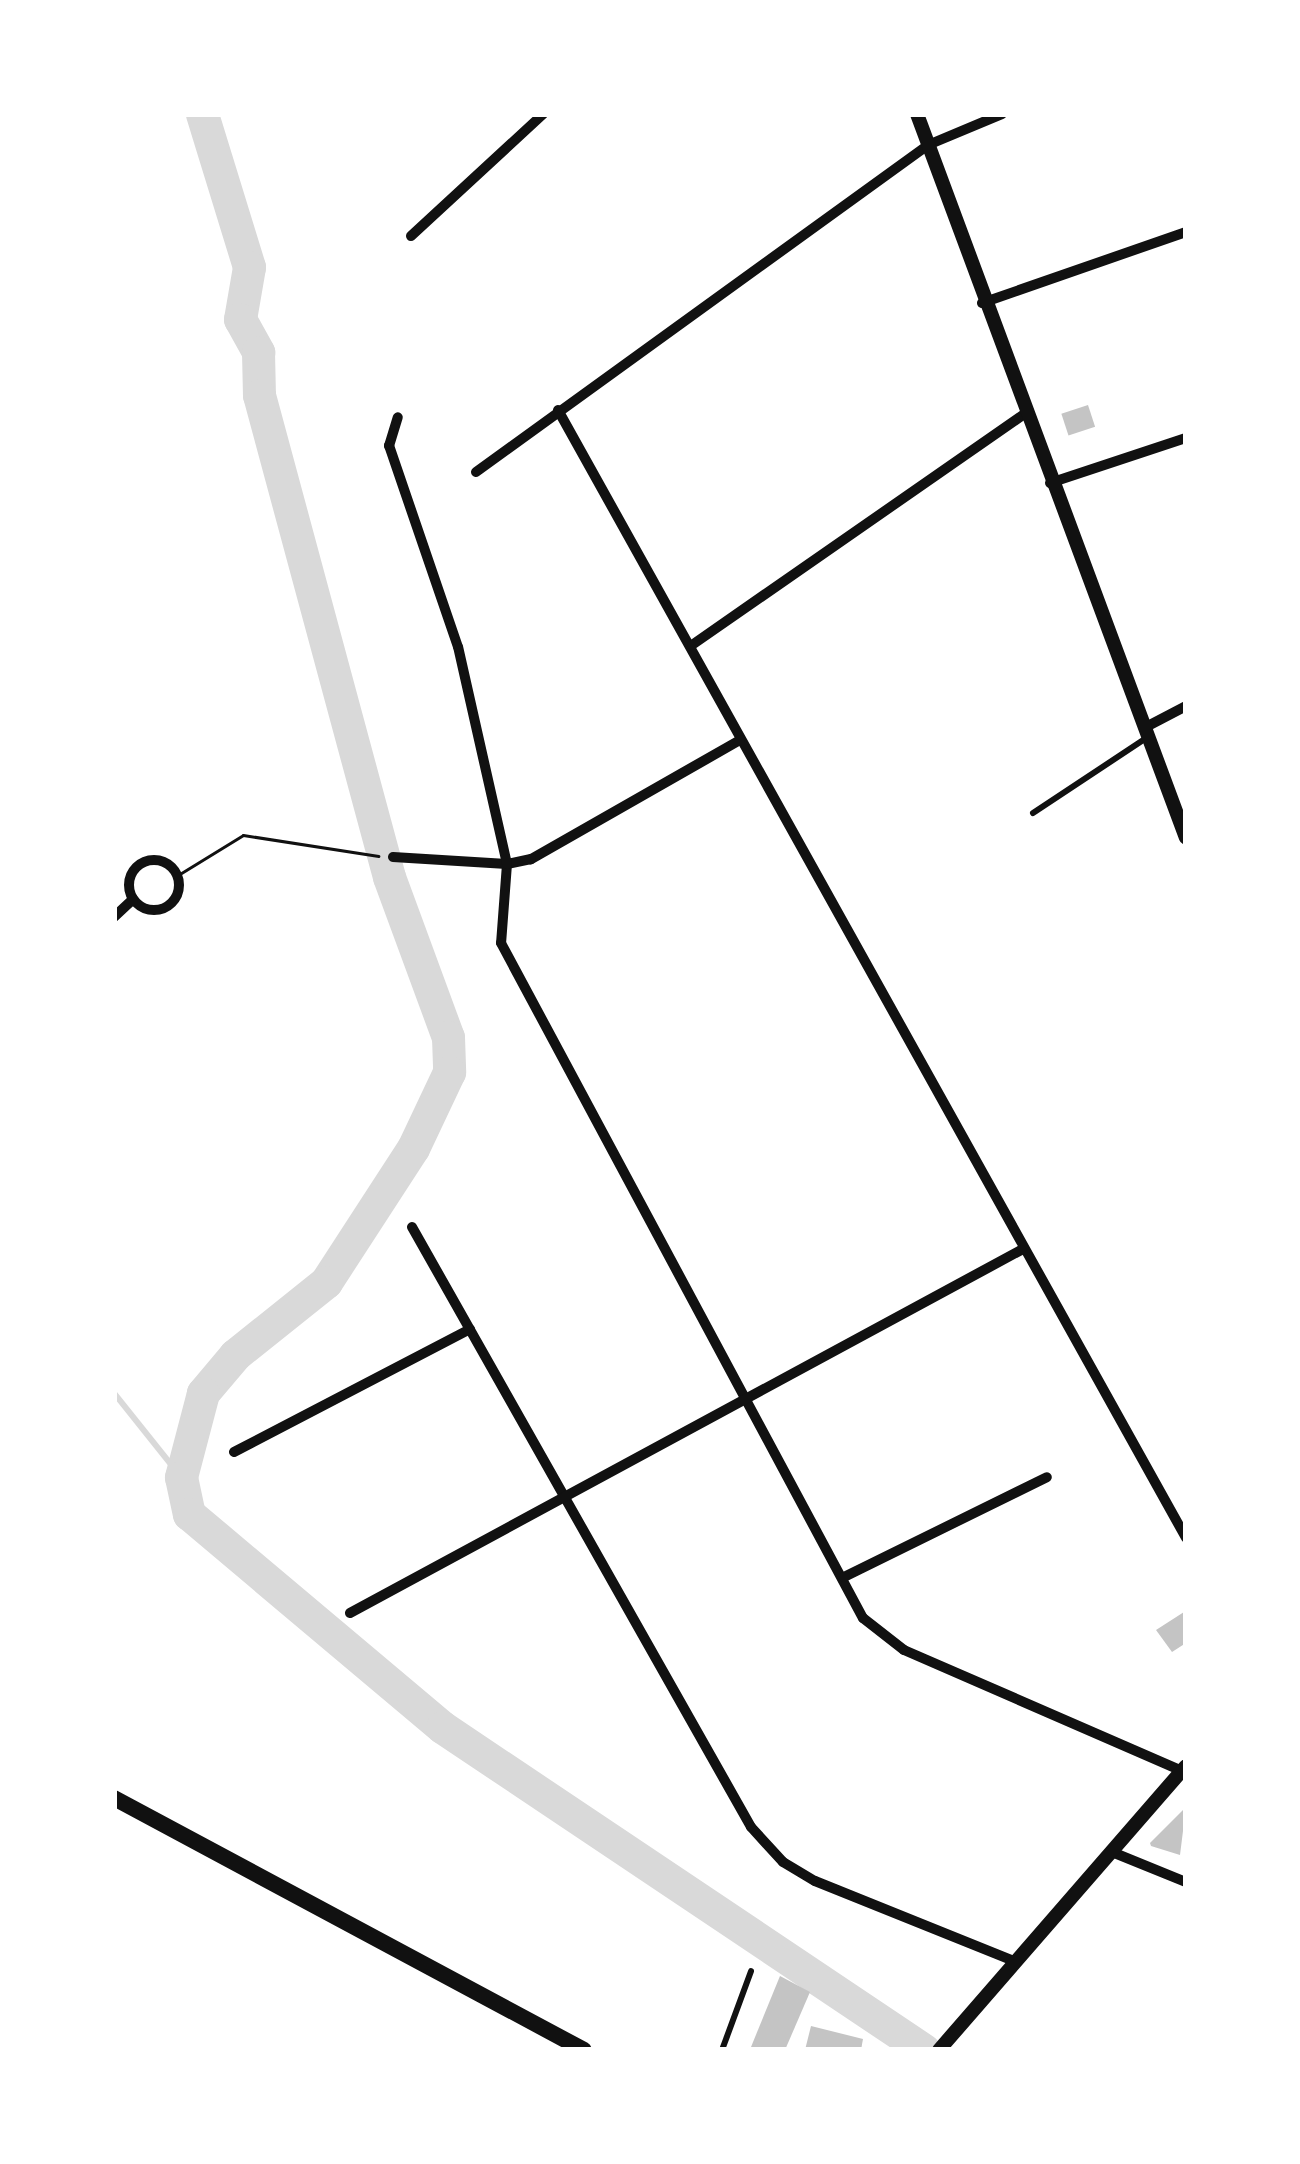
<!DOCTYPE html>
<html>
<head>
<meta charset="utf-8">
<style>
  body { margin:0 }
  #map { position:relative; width:1300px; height:2164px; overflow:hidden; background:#fff; font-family:Manrope,sans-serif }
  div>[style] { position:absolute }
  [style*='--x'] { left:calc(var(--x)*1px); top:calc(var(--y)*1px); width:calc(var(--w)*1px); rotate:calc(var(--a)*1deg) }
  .stream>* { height:6px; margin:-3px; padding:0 3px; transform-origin:3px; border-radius:3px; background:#d9d9d9 }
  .river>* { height:33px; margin:-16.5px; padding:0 16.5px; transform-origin:16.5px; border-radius:16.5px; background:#d9d9d9 }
  .building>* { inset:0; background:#c4c4c4; transform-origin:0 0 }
  .path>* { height:3px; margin:-1.5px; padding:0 1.5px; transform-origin:1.5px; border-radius:1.5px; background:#111 }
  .service>* { height:6px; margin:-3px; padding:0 3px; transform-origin:3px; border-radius:3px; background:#111 }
  .minor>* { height:10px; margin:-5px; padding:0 5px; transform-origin:5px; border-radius:5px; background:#111 }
  .minor>.ring { margin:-5px; padding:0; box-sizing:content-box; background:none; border:10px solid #111; border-radius:50% }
  .tertiary>* { height:14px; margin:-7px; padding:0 7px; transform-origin:7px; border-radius:7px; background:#111 }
  .primary>* { height:16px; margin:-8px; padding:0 8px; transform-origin:8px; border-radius:8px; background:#111 }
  span { translate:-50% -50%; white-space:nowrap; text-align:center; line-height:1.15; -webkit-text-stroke:9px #fff; paint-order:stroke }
  .frame { position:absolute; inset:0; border:117px solid #fff; pointer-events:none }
</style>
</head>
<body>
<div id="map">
  <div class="stream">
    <div style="--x:114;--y:1393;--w:107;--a:51.4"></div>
  </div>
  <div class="river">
    <div style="--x:202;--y:114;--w:160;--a:72.9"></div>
    <div style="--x:249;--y:267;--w:53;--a:99.8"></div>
    <div style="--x:240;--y:319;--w:38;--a:61"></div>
    <div style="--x:258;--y:352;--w:43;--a:88.7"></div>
    <div style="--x:259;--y:395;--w:499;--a:74.9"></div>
    <div style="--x:389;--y:877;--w:171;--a:69.8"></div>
    <div style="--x:448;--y:1037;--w:35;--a:88"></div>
    <div style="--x:449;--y:1072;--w:84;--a:115.3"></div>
    <div style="--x:413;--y:1148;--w:160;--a:123"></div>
    <div style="--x:326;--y:1282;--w:117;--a:141.3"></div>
    <div style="--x:235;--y:1355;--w:50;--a:130.1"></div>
    <div style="--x:203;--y:1393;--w:87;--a:104.7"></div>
    <div style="--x:181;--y:1477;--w:38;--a:78"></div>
    <div style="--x:189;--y:1514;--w:331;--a:40.1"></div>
    <div style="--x:442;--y:1727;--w:580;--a:33.83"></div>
  </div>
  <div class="building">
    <div style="left:1088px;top:405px;width:23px;height:28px;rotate:72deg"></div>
    <div style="clip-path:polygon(1184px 1612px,1186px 1643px,1172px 1652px,1156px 1630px)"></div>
    <div style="clip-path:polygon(1186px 1807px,1180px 1855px,1151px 1846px,1150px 1843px)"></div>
    <div style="clip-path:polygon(780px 1976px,810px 1992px,785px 2050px,758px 2050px,751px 2047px)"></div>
    <div style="clip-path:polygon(811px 2026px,863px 2039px,861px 2050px,805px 2050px)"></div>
  </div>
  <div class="path">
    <div style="--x:178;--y:875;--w:76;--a:-31.6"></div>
    <div style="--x:243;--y:835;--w:137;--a:8.8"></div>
  </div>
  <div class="service">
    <div style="--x:1033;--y:813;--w:134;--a:-33.5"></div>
    <div style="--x:722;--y:2050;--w:84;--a:-69.8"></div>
  </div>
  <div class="minor">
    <div style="--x:411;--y:236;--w:180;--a:-42.7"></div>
    <div style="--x:982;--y:303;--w:216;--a:-19.2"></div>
    <div style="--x:558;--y:410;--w:1291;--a:60.89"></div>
    <div style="--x:476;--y:472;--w:558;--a:-35.88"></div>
    <div style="--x:928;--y:145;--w:80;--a:-22.7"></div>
    <div style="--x:1050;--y:483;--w:143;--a:-18.3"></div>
    <div style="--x:692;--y:645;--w:404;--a:-34.8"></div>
    <div style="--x:1144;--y:728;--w:47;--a:-27.6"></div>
    <div style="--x:740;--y:740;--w:241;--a:150.3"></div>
    <div style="--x:531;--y:859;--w:25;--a:168"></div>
    <div style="--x:507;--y:864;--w:79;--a:94.3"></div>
    <div style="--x:501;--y:943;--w:766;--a:61.8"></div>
    <div style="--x:863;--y:1618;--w:52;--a:38"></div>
    <div style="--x:904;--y:1650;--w:303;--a:23.5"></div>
    <div style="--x:393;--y:857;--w:114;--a:3.5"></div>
    <div style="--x:507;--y:864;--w:222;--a:-102.7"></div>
    <div style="--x:458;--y:647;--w:213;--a:-108.9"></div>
    <div style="--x:389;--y:446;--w:30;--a:-73"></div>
    <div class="ring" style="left:129px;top:860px;width:40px;height:40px"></div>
    <div style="--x:114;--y:917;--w:26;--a:-43"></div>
    <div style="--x:412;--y:1227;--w:689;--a:60.53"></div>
    <div style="--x:751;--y:1827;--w:47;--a:47.6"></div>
    <div style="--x:783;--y:1862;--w:37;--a:31"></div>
    <div style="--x:815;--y:1881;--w:214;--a:21.9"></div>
    <div style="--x:234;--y:1452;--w:266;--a:-27.5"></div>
    <div style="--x:844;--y:1577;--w:226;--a:-26.2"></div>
    <div style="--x:350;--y:1613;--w:763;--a:-28.41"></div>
    <div style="--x:1112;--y:1852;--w:80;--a:22.1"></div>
  </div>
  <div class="tertiary">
    <div style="--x:917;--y:114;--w:772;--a:69.62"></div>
    <div style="--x:939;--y:2050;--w:376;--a:-49"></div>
  </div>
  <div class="primary">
    <div style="--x:114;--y:1798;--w:533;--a:28.2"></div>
  </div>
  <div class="frame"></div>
</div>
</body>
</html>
